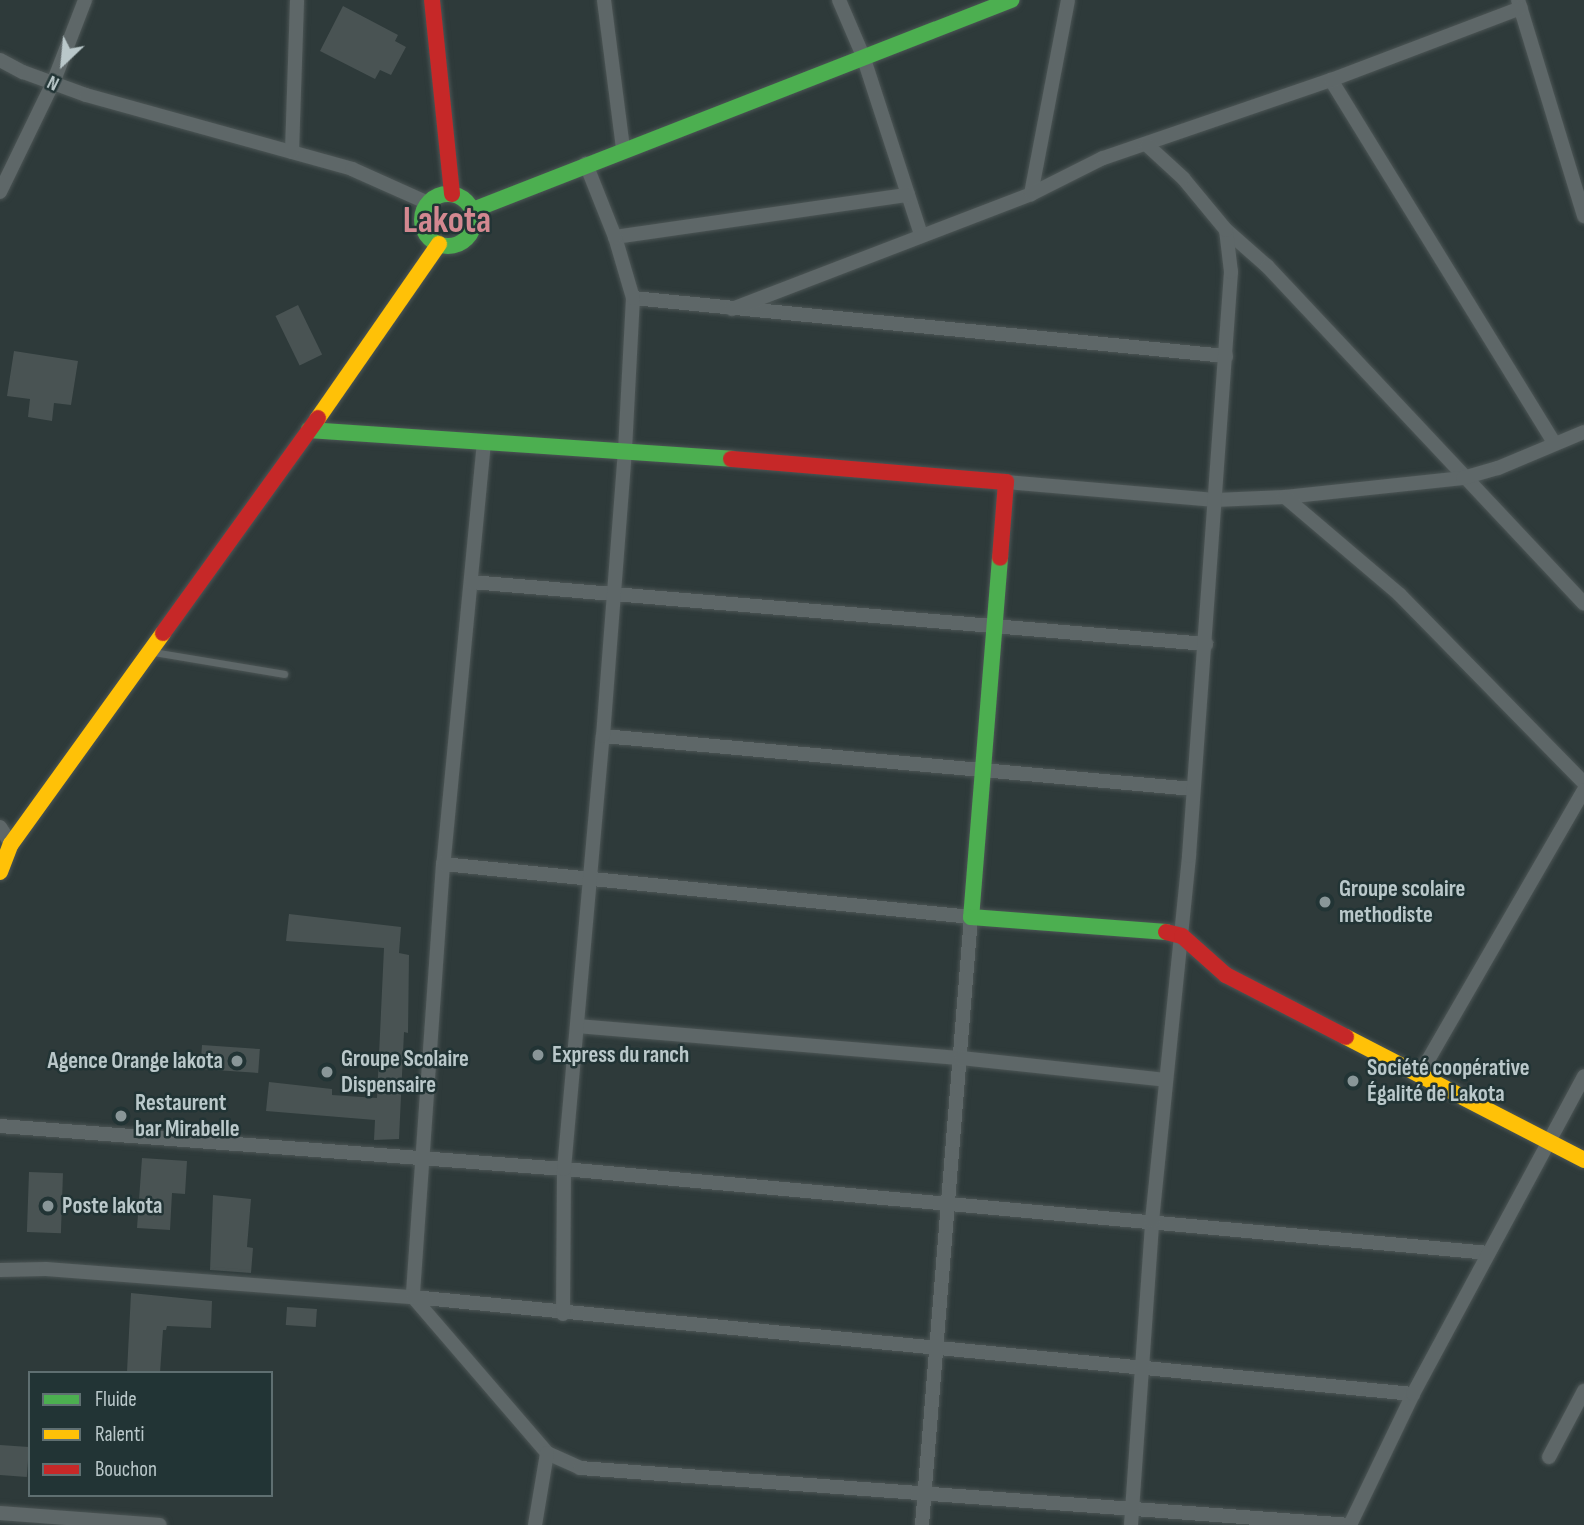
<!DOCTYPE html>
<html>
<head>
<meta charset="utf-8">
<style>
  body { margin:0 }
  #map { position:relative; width:1584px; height:1525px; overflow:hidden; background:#2e3a3a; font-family:"Sofia Sans Condensed",sans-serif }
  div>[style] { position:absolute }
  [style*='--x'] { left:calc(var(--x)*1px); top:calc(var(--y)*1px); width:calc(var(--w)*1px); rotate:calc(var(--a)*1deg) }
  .building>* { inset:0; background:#495353; transform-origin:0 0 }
  .roads { filter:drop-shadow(0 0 2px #4c5555) drop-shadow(0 0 2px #4c5555) }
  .lane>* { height:7px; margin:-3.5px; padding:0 3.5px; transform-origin:3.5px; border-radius:3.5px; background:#5e6768 }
  .street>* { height:14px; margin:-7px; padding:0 7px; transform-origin:7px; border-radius:7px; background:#5e6768 }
  .fast>* { height:16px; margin:-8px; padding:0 8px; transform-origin:8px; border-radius:8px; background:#4caf50 }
  .fast>.ring { margin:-8px; padding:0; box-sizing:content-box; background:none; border:16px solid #4caf50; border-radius:50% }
  .slow>* { height:16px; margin:-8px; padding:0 8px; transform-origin:8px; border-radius:8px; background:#ffc107 }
  .jam>* { height:16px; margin:-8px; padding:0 8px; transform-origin:8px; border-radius:8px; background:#c62828 }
  .dots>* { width:19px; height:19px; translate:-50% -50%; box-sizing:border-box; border:4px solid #223435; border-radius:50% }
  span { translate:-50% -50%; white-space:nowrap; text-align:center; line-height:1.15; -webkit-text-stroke:5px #223435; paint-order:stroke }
  .poi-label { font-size:23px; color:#bac8ca; font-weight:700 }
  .left { translate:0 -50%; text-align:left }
  .right { translate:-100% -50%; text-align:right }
  .town-label { font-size:37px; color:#d38890; font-weight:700 }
  .legend { position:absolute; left:28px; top:1371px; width:245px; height:126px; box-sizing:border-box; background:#223435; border:2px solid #5f6f71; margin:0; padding:9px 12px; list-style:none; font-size:21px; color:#bac8ca }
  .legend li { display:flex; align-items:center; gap:14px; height:35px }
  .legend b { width:35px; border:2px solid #5f6f71 }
  .north { position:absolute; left:28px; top:28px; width:70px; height:70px; -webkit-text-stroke:5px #223435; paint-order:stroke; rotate:206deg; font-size:19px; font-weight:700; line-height:28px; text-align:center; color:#bac8ca }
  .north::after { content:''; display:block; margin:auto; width:24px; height:32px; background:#bac8ca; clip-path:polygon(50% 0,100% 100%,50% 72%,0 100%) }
</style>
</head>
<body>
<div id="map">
  <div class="building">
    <div style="clip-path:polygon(343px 6px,398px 35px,395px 41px,406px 47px,391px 75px,380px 70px,375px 79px,320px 51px)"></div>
    <div style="left:298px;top:305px;width:55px;height:25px;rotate:64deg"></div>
    <div style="clip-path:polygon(14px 351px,78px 361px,71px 405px,54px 403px,52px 421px,28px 417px,30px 399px,7px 396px)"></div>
    <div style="clip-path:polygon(289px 914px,401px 927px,399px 953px,409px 955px,408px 1033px,404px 1032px,399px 1139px,374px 1140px,375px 1120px,266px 1111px,269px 1082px,332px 1089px,332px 1095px,377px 1098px,384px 948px,286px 941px)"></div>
    <div style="left:202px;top:1045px;width:58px;height:24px;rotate:4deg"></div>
    <div style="clip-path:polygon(142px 1158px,187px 1161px,185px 1194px,172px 1193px,170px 1230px,137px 1228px)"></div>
    <div style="left:29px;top:1172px;width:34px;height:60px;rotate:2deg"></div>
    <div style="clip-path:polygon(213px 1195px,251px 1199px,247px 1247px,253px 1248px,251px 1273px,210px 1270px)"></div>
    <div style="clip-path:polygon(131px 1293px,212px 1301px,211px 1328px,167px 1326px,166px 1330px,163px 1330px,160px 1373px,127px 1372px)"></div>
    <div style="left:287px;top:1307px;width:30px;height:18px;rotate:4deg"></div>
    <div style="left:0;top:1445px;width:29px;height:30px;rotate:4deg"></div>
  </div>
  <div class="roads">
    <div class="lane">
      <div style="--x:153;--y:652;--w:133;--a:9.5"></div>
    </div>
    <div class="street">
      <div style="--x:604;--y:0;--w:150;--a:82.7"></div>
      <div style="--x:839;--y:0;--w:61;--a:66.8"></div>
      <div style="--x:863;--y:56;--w:187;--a:72"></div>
      <div style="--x:1518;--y:0;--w:226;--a:73"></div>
      <div style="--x:0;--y:60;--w:26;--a:28"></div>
      <div style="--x:23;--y:72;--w:67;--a:20.1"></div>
      <div style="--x:86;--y:95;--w:276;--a:15.5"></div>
      <div style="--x:352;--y:169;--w:83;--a:24.1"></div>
      <div style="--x:1331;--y:80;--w:426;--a:58.4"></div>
      <div style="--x:292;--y:152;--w:152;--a:-88.1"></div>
      <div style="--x:0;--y:192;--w:121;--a:-64.1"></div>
      <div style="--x:53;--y:83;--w:89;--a:-68.9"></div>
      <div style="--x:1031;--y:194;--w:197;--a:-79.2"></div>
      <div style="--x:1226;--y:230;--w:55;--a:41.3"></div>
      <div style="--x:1267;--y:266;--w:463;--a:46.8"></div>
      <div style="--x:615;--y:237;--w:296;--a:-8.2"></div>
      <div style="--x:633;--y:298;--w:596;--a:5.59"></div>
      <div style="--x:732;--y:309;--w:320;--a:-21"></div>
      <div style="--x:1031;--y:194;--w:80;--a:-26.6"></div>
      <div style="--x:1103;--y:158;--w:241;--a:-18.9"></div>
      <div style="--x:1331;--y:80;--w:203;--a:-20.8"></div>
      <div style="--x:484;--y:442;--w:424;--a:95.5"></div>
      <div style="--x:443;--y:864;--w:434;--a:94"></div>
      <div style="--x:413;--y:1297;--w:206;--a:49.3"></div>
      <div style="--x:547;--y:1453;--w:36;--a:24"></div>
      <div style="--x:580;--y:1468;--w:772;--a:4.23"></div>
      <div style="--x:1006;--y:482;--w:210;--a:4.9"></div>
      <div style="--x:1215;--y:500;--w:70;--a:-2.5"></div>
      <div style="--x:1285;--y:497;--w:179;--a:-6.1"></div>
      <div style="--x:1463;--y:478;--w:36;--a:-16"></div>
      <div style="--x:1498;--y:468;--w:93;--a:-22.7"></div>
      <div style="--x:1285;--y:497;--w:150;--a:40.4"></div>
      <div style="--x:1399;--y:594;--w:264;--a:45.6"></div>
      <div style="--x:471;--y:582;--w:738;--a:4.82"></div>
      <div style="--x:603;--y:736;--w:592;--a:5.13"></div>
      <div style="--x:0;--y:827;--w:20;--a:57"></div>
      <div style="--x:443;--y:864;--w:531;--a:5.73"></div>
      <div style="--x:971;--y:917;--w:610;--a:94.61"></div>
      <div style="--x:578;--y:1026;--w:384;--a:4.8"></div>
      <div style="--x:961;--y:1058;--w:206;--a:6.1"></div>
      <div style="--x:1420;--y:1074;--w:328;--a:-60"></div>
      <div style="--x:0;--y:1126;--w:566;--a:4.36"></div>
      <div style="--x:564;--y:1169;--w:928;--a:5.19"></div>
      <div style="--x:0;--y:1270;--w:46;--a:-1.2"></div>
      <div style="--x:46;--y:1269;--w:368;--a:4.4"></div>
      <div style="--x:413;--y:1297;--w:1005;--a:5.54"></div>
      <div style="--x:563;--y:1314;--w:145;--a:-89.6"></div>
      <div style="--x:564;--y:1169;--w:435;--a:-84.9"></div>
      <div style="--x:603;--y:736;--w:287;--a:-85.6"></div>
      <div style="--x:625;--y:450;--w:152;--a:-87"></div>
      <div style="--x:633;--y:298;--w:64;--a:-106.4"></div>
      <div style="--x:615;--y:237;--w:79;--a:-111.7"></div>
      <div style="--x:1549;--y:1457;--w:75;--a:-62.1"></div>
      <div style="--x:0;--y:1513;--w:160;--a:4.3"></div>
      <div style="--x:535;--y:1525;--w:73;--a:-80.5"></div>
      <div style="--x:1131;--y:1525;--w:305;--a:-86"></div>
      <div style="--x:1152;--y:1221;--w:367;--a:-84.2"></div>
      <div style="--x:1189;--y:856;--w:586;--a:-85.89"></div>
      <div style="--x:1231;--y:272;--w:42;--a:-96.8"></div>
      <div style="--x:1226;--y:230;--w:67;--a:-129.6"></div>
      <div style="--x:1183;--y:178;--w:49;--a:-137.5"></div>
      <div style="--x:1350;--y:1525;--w:145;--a:-64.3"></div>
      <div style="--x:1413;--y:1394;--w:361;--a:-61.7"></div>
    </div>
    <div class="fast">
      <div class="ring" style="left:422px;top:194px;width:36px;height:36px"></div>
      <div style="--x:473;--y:210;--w:578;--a:-21.32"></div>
      <div style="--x:309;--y:430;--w:423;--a:3.9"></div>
      <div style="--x:1000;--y:558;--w:360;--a:94.6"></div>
      <div style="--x:971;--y:917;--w:196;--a:4.4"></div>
    </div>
    <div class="slow">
      <div style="--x:318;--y:418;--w:212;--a:-55.2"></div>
      <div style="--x:0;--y:872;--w:30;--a:-69"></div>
      <div style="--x:11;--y:844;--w:260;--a:-54.2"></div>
      <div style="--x:1346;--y:1037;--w:268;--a:27.3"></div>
    </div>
    <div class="jam">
      <div style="--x:432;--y:0;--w:195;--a:84.1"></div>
      <div style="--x:731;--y:459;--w:276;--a:4.8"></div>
      <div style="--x:1006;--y:482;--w:76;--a:94.5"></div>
      <div style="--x:163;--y:633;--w:265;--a:-54.2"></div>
      <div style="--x:1166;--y:932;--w:16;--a:14"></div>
      <div style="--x:1182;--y:936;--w:59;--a:41.6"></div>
      <div style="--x:1226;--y:975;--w:135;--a:27.3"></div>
    </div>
  </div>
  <div class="dots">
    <div style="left:1325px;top:902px;background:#899698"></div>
    <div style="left:538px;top:1055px;background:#899698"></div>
    <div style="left:237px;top:1061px;background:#899698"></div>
    <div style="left:327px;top:1072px;background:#899698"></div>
    <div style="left:1353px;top:1081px;background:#899698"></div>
    <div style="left:121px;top:1116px;background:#899698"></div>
    <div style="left:48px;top:1206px;background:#899698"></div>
  </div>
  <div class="poi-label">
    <span class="left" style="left:1339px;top:902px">Groupe scolaire<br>methodiste</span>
    <span class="left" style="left:552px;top:1055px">Express du ranch</span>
    <span class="left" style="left:341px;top:1072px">Groupe Scolaire<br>Dispensaire</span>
    <span class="right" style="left:223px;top:1061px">Agence Orange lakota</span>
    <span class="left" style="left:1367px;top:1081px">Société coopérative<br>Égalité de Lakota</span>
    <span class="left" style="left:135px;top:1116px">Restaurent<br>bar Mirabelle</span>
    <span class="left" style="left:62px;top:1206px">Poste lakota</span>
  </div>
  <div class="town-label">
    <span style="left:447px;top:221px">Lakota</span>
  </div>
  <ul class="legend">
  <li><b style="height:9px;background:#4caf50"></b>Fluide</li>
  <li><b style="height:9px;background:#ffc107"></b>Ralenti</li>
  <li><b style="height:9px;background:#c62828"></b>Bouchon</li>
  </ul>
  <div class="north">N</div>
</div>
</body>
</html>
